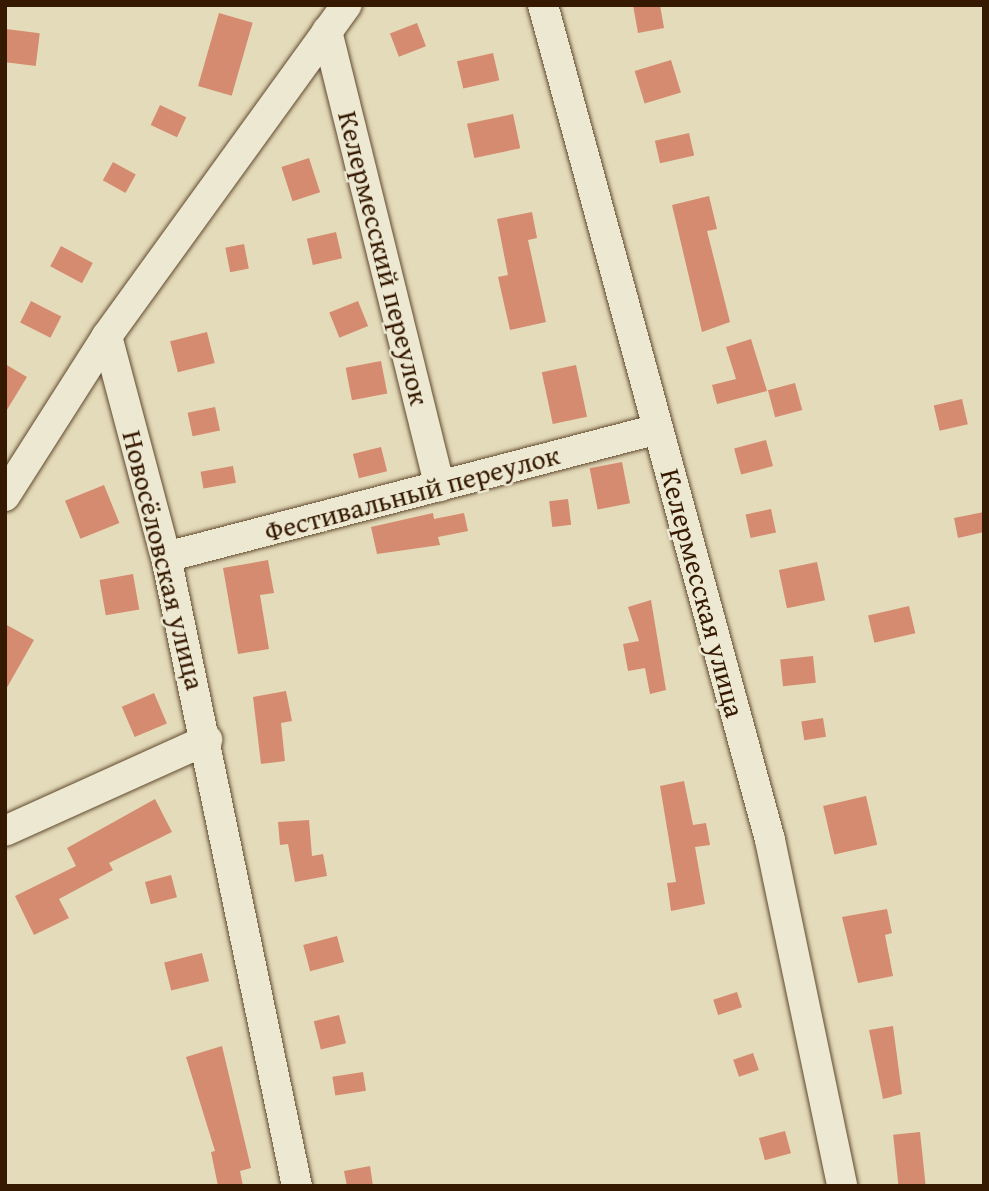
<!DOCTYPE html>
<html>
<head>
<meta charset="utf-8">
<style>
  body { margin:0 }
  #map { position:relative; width:989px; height:1191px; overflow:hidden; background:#e4dbba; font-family:"Gentium Book Plus",serif }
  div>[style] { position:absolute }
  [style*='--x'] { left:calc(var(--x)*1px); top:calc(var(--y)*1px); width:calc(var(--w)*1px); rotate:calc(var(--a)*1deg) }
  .building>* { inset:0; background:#d58b6f; transform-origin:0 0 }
  .roads { filter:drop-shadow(0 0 2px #614a2e) drop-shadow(0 0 2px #614a2e) }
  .minor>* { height:30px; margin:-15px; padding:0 15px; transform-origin:15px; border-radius:15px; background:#ede8d2 }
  span { translate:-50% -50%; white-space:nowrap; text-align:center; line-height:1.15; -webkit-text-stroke:5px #ede8d2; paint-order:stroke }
  .street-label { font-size:28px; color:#351900 }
  .frame { position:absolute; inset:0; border:7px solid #351900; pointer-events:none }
</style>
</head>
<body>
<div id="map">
  <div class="building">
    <div style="clip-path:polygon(633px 5px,660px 5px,664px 28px,638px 33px)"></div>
    <div style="left:219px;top:13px;width:35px;height:76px;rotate:16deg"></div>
    <div style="left:417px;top:23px;width:25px;height:29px;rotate:69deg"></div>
    <div style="left:6px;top:29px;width:34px;height:33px;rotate:7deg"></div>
    <div style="left:493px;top:53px;width:28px;height:37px;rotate:77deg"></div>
    <div style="left:671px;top:60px;width:34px;height:38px;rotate:73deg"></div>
    <div style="left:160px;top:105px;width:29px;height:22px;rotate:25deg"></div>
    <div style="left:513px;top:114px;width:35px;height:47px;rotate:78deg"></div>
    <div style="left:689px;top:133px;width:23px;height:35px;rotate:77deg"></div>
    <div style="left:309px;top:158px;width:36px;height:29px;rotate:72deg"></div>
    <div style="left:113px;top:162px;width:26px;height:21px;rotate:29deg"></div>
    <div style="clip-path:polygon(709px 196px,717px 229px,707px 231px,730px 322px,702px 332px,672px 205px)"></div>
    <div style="clip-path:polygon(532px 212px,537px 238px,528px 240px,546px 322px,510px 330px,498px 277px,508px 275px,497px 219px)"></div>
    <div style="left:336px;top:232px;width:27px;height:30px;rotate:77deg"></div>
    <div style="left:244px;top:244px;width:25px;height:19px;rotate:79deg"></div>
    <div style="left:61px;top:246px;width:36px;height:23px;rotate:28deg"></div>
    <div style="left:31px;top:301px;width:34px;height:24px;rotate:27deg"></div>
    <div style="left:358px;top:301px;width:27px;height:31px;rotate:68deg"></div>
    <div style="left:207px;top:332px;width:32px;height:38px;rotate:76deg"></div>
    <div style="clip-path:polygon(751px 339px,767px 391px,717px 404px,712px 385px,736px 379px,726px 347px)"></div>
    <div style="left:381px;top:361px;width:33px;height:36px;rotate:79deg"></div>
    <div style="clip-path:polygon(5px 364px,27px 377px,5px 413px)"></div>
    <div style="left:576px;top:365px;width:53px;height:35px;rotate:78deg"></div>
    <div style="left:795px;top:383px;width:28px;height:28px;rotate:75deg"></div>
    <div style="left:962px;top:399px;width:26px;height:29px;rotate:77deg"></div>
    <div style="left:215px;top:407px;width:24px;height:28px;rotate:78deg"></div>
    <div style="left:766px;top:440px;width:27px;height:33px;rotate:75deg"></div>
    <div style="left:381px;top:447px;width:25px;height:29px;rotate:76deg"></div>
    <div style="left:622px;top:462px;width:42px;height:33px;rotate:79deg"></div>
    <div style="left:233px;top:466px;width:17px;height:33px;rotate:80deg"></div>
    <div style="left:104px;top:485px;width:41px;height:42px;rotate:68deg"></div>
    <div style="left:568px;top:499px;width:26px;height:19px;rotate:83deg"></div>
    <div style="left:771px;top:509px;width:24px;height:26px;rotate:78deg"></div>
    <div style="clip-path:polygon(984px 512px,984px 532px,958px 538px,954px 518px)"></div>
    <div style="clip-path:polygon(433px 513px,434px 519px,464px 513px,468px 531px,438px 537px,440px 545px,377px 554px,371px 527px)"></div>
    <div style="clip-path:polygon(268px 560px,274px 593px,260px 595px,269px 649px,238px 654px,223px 568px)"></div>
    <div style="left:817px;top:562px;width:39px;height:39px;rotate:78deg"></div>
    <div style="left:133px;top:574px;width:36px;height:34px;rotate:80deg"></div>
    <div style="clip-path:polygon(651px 600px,666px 690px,650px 694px,645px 668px,628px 671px,623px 644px,639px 641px,628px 607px)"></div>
    <div style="left:909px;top:606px;width:28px;height:42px;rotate:77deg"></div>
    <div style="clip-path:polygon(5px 624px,34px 640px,5px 691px)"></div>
    <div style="left:813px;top:656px;width:27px;height:33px;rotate:84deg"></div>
    <div style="clip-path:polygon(286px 691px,292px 721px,281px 723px,285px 761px,261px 764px,253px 697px)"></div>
    <div style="left:154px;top:693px;width:33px;height:35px;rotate:67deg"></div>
    <div style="left:823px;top:718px;width:19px;height:22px;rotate:81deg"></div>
    <div style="clip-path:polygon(684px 781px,693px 825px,706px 823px,710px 845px,695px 847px,705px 904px,671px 911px,667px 883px,676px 882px,660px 786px)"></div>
    <div style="left:866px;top:796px;width:50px;height:44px;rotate:77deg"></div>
    <div style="clip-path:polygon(155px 799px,172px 832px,109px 863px,113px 870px,59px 899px,69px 918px,34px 935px,15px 896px,76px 866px,67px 848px)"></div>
    <div style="clip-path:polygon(309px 820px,312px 856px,323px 854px,327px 876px,295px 882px,288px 844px,280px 845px,278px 822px)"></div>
    <div style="left:171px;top:875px;width:23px;height:27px;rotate:75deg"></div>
    <div style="clip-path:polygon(887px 909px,892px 933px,885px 935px,893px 976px,858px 983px,842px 917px)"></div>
    <div style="left:337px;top:936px;width:27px;height:35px;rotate:75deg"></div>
    <div style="left:202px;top:953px;width:29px;height:39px;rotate:76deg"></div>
    <div style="left:737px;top:992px;width:16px;height:25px;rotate:72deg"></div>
    <div style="left:339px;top:1015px;width:29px;height:26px;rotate:76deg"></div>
    <div style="clip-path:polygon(893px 1026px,902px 1094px,883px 1099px,869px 1030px)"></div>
    <div style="clip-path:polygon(222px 1046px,251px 1168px,240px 1171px,243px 1186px,218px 1186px,211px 1152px,215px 1151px,186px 1057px)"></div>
    <div style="left:753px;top:1053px;width:18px;height:21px;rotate:71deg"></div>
    <div style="left:363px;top:1072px;width:19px;height:31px;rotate:81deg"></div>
    <div style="left:785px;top:1131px;width:23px;height:27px;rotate:75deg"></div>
    <div style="left:920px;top:1132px;width:54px;height:27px;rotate:84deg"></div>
    <div style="clip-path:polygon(370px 1166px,373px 1186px,347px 1186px,344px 1171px)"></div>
  </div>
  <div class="roads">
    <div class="minor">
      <div style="--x:543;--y:5;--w:865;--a:74.79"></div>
      <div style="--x:770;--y:840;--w:353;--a:78.2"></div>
      <div style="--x:327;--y:31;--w:469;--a:76.1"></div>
      <div style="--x:107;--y:336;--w:229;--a:75.1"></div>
      <div style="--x:166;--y:557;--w:642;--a:78.24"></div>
      <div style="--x:5;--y:496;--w:190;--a:-57.5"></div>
      <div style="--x:107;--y:336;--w:409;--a:-54.1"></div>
      <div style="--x:166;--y:557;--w:508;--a:-14.58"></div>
      <div style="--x:5;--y:831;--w:222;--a:-24.3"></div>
    </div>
  </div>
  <div class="street-label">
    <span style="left:384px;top:258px;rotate:76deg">Келермесский переулок</span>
    <span style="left:412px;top:493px;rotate:-15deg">Фестивальный переулок</span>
    <span style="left:164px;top:560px;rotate:76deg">Новосёловская улица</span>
    <span style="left:703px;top:593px;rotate:75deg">Келермесская улица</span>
  </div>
  <div class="frame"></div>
</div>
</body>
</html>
